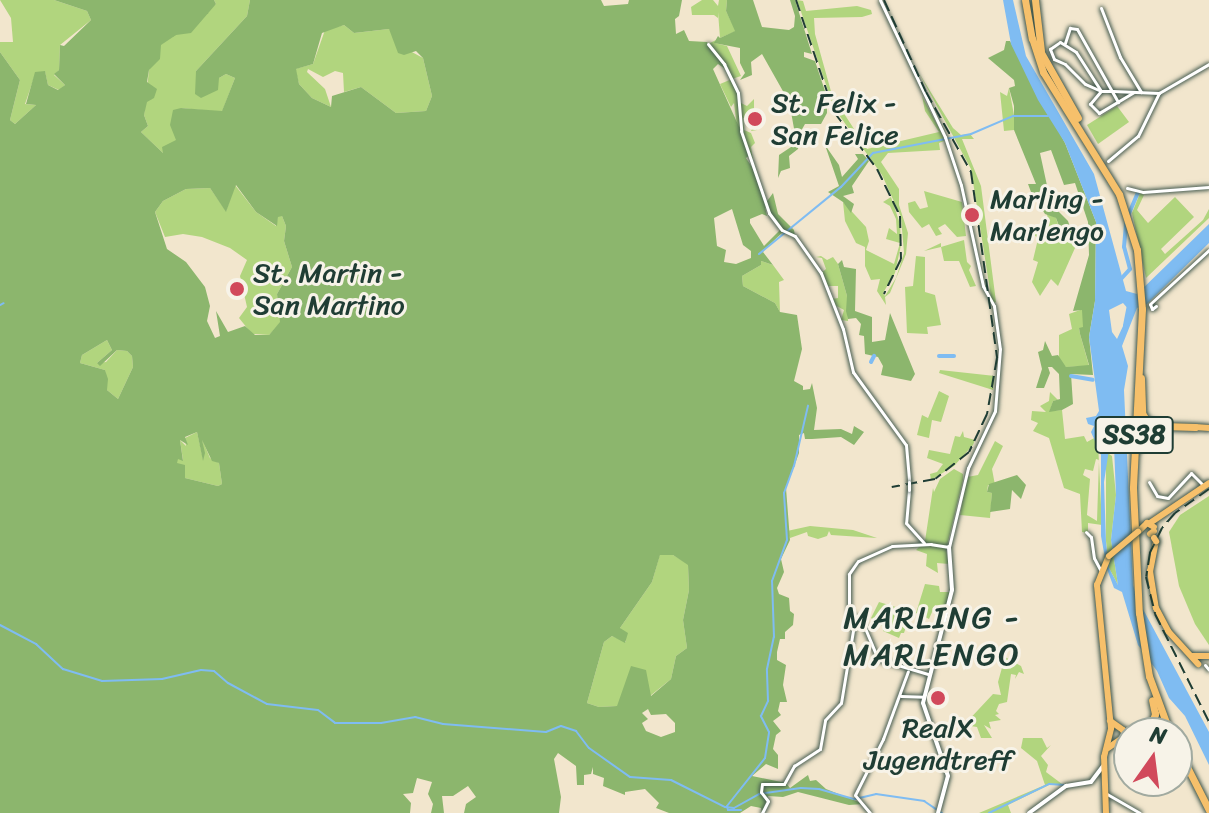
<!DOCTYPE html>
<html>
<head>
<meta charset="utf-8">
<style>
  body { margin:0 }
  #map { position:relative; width:1209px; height:813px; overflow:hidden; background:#f2e6cd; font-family:Sriracha,sans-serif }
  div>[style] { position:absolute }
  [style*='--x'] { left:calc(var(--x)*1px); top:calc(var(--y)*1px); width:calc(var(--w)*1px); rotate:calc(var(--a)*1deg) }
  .green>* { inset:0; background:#b1d57e }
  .forest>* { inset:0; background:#8cb66d }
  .water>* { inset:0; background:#7fbcf2 }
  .stream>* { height:2px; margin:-1px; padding:0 1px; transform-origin:1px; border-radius:1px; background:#7fbcf2 }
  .canal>* { height:4px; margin:-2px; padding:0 2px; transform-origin:2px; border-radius:2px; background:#7fbcf2 }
  .river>* { height:5px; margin:-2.5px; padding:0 2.5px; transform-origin:2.5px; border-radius:2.5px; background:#7fbcf2 }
  .roads { filter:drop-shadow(0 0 2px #3f564b) drop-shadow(0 0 2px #3f564b) }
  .minor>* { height:3px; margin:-1.5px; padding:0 1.5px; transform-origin:1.5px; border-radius:1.5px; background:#fff }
  .tertiary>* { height:4px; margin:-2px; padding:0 2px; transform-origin:2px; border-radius:2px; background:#fff }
  .primary>* { height:6px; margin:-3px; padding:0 3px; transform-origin:3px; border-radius:3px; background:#f6c06b }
  .trunk>* { height:7px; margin:-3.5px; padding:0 3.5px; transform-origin:3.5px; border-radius:3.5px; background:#f6c06b }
  .rail>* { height:2px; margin-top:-1px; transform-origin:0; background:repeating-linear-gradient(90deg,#1f3d34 0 12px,transparent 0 18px) }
  .bridges { filter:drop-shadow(0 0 2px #3f564b) drop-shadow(0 0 2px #3f564b) }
  .minor-bridge>* { height:3px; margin:-1.5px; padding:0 1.5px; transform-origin:1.5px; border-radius:1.5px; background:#fff }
  .primary-bridge>* { height:6px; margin:-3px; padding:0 3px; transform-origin:3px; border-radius:3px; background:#f6c06b }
  .dots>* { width:22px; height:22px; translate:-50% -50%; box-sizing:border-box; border:4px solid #f7f3e8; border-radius:50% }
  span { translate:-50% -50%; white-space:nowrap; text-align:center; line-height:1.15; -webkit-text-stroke:6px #f7f3e8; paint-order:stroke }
  .shield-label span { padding:2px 6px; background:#f7f3e8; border:2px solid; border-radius:6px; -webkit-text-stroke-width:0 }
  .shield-label { font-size:26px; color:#1f3d34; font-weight:700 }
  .poi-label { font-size:28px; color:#1f3d34 }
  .left { translate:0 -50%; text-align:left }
  .quarter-label { font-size:32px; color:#1f3d34; letter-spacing:2px }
  .north { position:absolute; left:1113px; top:717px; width:80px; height:80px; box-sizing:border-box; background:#f7f3e8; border:2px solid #a1aaa0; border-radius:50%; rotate:14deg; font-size:22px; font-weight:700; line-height:32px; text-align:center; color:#1f3d34 }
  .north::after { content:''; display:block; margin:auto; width:28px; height:36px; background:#d1495b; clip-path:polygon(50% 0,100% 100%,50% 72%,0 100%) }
</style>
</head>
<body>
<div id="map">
  <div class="green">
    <div style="clip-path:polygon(0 0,54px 0,87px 11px,91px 20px,60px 45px,59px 70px,54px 75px,65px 85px,59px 90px,48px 85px,45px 72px,36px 72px,25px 104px,36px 105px,15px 124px,10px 120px,20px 80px,0 52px,0 42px,13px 42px,11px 18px)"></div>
    <div style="clip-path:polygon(214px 0,250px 0,247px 16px,196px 71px,219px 78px,226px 74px,235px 78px,222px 112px,181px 108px,174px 130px,177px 140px,164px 154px,141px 132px,148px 126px,144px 115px,149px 70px,160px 45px,216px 4px)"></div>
    <div style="clip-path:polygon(702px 0,713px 0,718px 6px,719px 0,727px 0,726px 11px,736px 31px,720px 38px,718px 12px,718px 18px,714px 15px,692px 15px,691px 7px)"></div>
    <div style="clip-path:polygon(797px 0,803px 1px,806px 11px,857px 6px,871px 10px,872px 14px,862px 17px,814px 18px,815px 34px,832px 95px,867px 149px,939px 132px,925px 111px,922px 96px,943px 136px,944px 141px,939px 143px,940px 150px,888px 153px,881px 162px,899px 189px,899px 205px,908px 233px,906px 254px,890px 293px,885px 297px,886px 305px,877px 291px,880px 279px,871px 280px,865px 266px,865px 247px,856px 243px,845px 221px,843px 202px,866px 227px,869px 241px,866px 250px,894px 264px,900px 243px,886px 239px,889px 228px,897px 234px,896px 219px,890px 206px,883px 202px,891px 197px,900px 224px,901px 245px,895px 273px,883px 293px,885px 296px,896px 278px,904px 253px,901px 217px,882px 175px,834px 108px)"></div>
    <div style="clip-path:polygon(344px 25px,354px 33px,389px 29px,410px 51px,423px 58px,432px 96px,426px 111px,396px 113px,361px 87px,344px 92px,343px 73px,335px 71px,323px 77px,308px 69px,307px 72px,325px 89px,331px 107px,312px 98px,299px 84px,295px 69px,313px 64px,325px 30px)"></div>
    <div style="clip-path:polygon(716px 40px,715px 43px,727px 46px,741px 76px,732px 79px,741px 103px,747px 106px,754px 99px,754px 108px,761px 113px,757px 130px,751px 131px,758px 117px,743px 118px,744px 130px,751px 133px,755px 143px,751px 147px,753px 160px,741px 129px,737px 127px,734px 103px,731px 107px,720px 84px,732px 79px,708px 44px)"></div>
    <div style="clip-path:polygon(919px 73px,953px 128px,961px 135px,970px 134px,974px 139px,962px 139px,981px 186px,996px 302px,992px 303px,971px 169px)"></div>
    <div style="clip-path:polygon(1009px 88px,1016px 126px,1014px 130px,1004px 131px,1000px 92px,1007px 96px)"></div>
    <div style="clip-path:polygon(1117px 106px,1129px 122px,1098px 144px,1087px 125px)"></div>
    <div style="clip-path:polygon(235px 185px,256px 212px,276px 226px,278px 216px,282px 216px,286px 226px,284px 241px,292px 267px,277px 294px,281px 322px,269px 335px,252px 334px,239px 318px,247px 307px,240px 276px,247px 260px,230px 248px,202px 237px,183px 234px,165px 237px,155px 212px,163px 201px,186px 189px,210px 188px,226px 211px)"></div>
    <div style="clip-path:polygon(924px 191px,962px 202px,966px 236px,957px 237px,945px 224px,938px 228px,942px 234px,936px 236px,929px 224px,922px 228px,909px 212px,908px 203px,915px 201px,920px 209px,928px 207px)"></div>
    <div style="clip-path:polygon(1140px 193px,1144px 195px,1137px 210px,1148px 223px,1175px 197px,1194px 217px,1161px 249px,1165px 254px,1203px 220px,1209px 209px,1209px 218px,1146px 278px,1132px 213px)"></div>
    <div style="clip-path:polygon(1047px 213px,1056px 218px,1063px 240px,1071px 230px,1075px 248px,1058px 286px,1051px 279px,1040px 296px,1032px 282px,1038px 262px,1033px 260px,1038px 239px,1033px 233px,1036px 232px,1038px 238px,1049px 237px)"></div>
    <div style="clip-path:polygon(964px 240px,967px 262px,971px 266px,969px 270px,976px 286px,970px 287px,959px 261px,944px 261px,941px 247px,924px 251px,941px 243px,941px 247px)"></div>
    <div style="clip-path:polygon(821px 256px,827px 260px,833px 257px,838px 264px,847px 296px,848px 321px,841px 320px,844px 310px,833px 304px,832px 299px,838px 298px,838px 286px,826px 286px,821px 273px,826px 269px,822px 258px,816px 257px)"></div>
    <div style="clip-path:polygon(916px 256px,925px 257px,925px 292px,935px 295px,941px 325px,927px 327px,928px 334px,907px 333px,905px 287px,913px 286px)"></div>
    <div style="clip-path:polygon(761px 261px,773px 265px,784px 280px,779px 282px,780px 312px,775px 303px,743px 286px,742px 276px,761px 265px)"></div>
    <div style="clip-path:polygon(1083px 309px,1084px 328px,1079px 328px,1080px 334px,1089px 366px,1066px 367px,1059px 363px,1059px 335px,1072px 329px,1069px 314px)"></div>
    <div style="clip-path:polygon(107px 340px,112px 350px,97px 363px,106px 362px,117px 350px,127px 351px,132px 356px,133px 367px,118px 399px,107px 390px,105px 370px,80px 363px,82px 355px)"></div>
    <div style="clip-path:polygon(940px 370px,995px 376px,993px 390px,939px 373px)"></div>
    <div style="clip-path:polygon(939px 391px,949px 396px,941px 422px,932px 420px,929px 438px,917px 435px,922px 415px,928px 418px)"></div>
    <div style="clip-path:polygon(evenodd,1050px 392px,1058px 400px,1053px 401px,1050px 411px,1062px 410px,1065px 439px,1084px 436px,1087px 442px,1096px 437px,1098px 443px,1102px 525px,1088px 523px,1088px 533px,1082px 532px,1080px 494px,1064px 488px,1049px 438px,1033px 431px,1038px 423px,1031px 420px,1032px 411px,1046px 412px,1040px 406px,1049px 401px,1050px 392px,1096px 459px,1099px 460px,1097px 521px,1087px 515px,1090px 479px,1083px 475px,1085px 469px,1093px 471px,1096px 459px)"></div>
    <div style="clip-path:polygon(963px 431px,964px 437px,975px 440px,973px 445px,954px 466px,931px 480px,930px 474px,937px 472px,943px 464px,927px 458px,929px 450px,950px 454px,955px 436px,960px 437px)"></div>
    <div style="clip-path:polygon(197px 432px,203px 459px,202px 439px,210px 458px,219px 463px,222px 484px,218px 486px,185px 478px,185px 469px,177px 464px,177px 458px,183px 460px,180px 440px,186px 446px,185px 438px)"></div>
    <div style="clip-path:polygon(995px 441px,1003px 446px,992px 469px,995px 485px,988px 485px,987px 492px,992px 493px,990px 518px,960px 515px,967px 477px,978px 475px)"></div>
    <div style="clip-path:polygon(1106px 452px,1112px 456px,1116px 495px,1111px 540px,1118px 585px,1109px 568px,1106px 541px)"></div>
    <div style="clip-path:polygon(954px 469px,963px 474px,963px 480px,946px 550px,949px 564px,937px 563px,938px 573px,926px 566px,927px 554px,916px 550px,925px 541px,933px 488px,934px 492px,940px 479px)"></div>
    <div style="clip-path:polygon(1209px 496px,1209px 645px,1195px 624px,1179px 586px,1169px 532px,1180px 515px)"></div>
    <div style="clip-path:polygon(810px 526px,853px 530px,877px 538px,831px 535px,829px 531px,827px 536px,818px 539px,808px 536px,807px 532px,790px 538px,787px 531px)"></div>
    <div style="clip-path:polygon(660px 554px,673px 555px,688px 564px,689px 590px,683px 620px,687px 648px,676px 656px,671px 679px,650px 696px,618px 706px,599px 707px,587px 703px,604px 642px,612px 636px,626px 642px,620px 628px,652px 582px)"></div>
    <div style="clip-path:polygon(925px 584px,939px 586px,940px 592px,950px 592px,945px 611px,935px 605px,929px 619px,918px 613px,910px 614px,904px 633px,901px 633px,899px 638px,883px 631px,884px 627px,871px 618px,879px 602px,916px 613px)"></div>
    <div style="clip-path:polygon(1005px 657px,1021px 666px,1024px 674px,1019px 672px,1015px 679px,1016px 675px,1011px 674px,1007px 702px,999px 704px,996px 711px,999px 714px,995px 715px,1001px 720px,989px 722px,991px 729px,984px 725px,992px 738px,981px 738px,977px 727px,964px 725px,993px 694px,1001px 695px,998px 682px)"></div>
    <div style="clip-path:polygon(1023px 738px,1042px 738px,1047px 748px,1051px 745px,1041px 756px,1048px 765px,1046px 772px,1062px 784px,1070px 785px,1049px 785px,1008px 805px,1011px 813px,979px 813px,1045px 785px,1037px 761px,1021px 748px)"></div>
  </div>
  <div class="forest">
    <div style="clip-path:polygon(evenodd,54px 0,214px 0,216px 4px,191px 33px,176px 35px,161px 45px,160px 59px,149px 70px,147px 82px,157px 89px,154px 98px,147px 102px,144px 115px,148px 126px,141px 132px,163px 153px,162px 147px,176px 140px,170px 125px,173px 110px,181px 108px,222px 111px,235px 78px,226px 74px,219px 78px,218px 90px,201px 98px,195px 94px,196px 71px,247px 16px,250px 0,601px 0,604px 6px,628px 4px,629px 0,682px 0,679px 16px,675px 19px,676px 34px,684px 30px,689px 41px,707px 42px,727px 70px,718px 64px,713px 69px,740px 129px,749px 156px,746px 158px,756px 173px,765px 204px,773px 193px,778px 214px,794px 230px,795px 236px,783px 232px,766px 248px,763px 252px,773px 265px,761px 261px,761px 265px,742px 276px,743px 286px,775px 303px,780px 312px,797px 315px,802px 349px,794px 381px,803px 386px,803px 390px,810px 389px,812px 383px,817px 408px,814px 430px,841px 429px,852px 434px,854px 426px,864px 432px,854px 445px,841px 437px,812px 439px,805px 439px,804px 433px,799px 435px,799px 453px,786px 488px,790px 540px,781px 559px,784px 572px,777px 588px,779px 594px,789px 598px,790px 611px,794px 614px,793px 625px,785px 632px,785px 639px,780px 639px,777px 652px,777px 660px,786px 665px,783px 685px,787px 702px,780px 702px,778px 711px,781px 715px,773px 721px,781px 731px,776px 735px,773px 749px,778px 755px,778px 769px,766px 764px,752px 776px,786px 783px,790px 788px,808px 775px,810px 781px,816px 780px,826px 789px,864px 804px,849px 805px,798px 792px,783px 797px,768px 796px,762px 813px,761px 808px,751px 806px,740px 813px,669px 813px,656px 808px,659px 803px,645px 789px,625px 792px,625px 795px,603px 786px,604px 778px,593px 774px,593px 767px,591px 774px,584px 775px,584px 785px,577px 785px,576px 766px,558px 753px,554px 759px,561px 797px,559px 813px,464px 813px,466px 804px,476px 797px,468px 786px,453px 796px,442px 796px,444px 813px,431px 813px,433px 804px,428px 794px,432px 782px,417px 778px,413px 793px,403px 794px,411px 803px,410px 813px,0 813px,0 52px,20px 80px,10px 120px,15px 124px,36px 105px,26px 104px,35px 72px,45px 71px,48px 85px,58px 90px,65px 85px,54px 74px,59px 70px,60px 45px,64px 46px,91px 20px,87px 11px,54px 0,344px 25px,354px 33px,389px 29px,398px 53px,404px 55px,416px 51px,423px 58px,432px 96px,426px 111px,396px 113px,361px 87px,332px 96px,331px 107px,312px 98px,299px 84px,296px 69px,313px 64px,322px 33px,344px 25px,54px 0,236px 185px,256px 212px,277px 226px,278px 217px,282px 216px,286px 226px,284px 241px,292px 267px,277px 294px,280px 322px,269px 335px,255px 335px,245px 326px,228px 332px,216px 311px,220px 336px,215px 338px,207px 321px,210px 306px,205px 287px,186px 262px,167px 249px,155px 212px,163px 201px,186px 189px,210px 188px,226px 212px,236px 185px,54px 0,765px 207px,781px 229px,764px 246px,750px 223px,750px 219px,762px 214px,767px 216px,765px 207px,54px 0,732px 209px,743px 245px,751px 251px,751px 258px,736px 264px,724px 262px,726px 250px,717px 246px,714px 218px,732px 209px,54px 0,107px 340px,112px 350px,97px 363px,100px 366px,117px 350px,127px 351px,132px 356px,133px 367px,118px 399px,107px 390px,108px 379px,105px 370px,80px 363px,82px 355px,107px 340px,54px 0,197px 432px,203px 461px,205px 453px,202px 440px,212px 461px,219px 463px,222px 484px,218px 486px,185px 478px,185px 465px,177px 463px,178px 459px,183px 461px,180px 440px,188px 445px,185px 437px,197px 432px,54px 0,660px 555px,673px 555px,688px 565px,689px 590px,683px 620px,687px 648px,676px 656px,671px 679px,651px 696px,646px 670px,631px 666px,617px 706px,599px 707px,587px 703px,604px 642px,612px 636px,625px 643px,628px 633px,620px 628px,652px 582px,660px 555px,54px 0,648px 709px,651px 715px,666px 714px,675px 723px,675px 732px,661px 737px,646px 731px,642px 723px,648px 719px,642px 713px,648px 709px)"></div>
    <div style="clip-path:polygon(727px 0,753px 0,762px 27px,789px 30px,794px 27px,795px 16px,790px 0,795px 0,812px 54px,804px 52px,804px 57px,815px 61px,827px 97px,827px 113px,821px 124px,805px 124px,797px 138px,800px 140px,798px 149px,789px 156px,790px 168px,781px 171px,778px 178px,779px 155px,791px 147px,793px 143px,789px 137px,795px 134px,791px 112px,787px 112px,784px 93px,762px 54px,751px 62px,752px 75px,740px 80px,745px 73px,740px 63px,740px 48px,714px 43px,718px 36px,720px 38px,735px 31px,726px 11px)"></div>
    <div style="clip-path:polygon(1006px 41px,1010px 41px,1065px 143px,1096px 222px,1095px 301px,1089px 337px,1093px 375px,1071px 374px,1073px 404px,1062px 410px,1049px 412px,1053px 401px,1060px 399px,1059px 374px,1052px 367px,1048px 367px,1050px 373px,1044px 388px,1036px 388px,1042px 369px,1038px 352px,1043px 350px,1045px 341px,1052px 356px,1058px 355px,1066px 367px,1089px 365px,1080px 334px,1079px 328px,1083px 327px,1082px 310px,1073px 311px,1089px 255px,1088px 222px,1075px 183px,1064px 185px,1051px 150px,1040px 153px,1051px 204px,1068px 221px,1071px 230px,1065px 242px,1056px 218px,1045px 214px,1031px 192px,1028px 184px,1036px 184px,1014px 130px,1014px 106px,1009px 88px,1015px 86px,1014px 80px,988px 58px,1004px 50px)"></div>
    <div style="clip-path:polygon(825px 145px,839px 165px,842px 177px,858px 159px,855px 154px,863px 154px,869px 161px,852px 186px,854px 193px,843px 196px,854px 204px,851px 213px,843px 202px,828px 192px,839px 186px)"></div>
    <div style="clip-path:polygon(842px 260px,844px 267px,856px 269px,855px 311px,872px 317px,872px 342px,885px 340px,890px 313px,915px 374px,911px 381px,881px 375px,883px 366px,878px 357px,865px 354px,864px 336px,859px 335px,861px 324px,856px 318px,848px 319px,846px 311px,847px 296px,838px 264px)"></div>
    <div style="clip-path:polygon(1017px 475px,1026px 485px,1021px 499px,1012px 490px,1010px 509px,990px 512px,992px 493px,987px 492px,989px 484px)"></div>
  </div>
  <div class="water">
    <div style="clip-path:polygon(evenodd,1003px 0,1013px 0,1026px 56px,1094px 174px,1126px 291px,1137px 294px,1209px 224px,1209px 243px,1147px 304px,1137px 308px,1122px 346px,1128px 366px,1124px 390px,1133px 585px,1137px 598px,1209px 732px,1209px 765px,1185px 716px,1169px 698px,1157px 671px,1138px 645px,1122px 592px,1114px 588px,1107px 569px,1101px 536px,1101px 455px,1091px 432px,1094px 426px,1088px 424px,1086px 418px,1096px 416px,1099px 411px,1089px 337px,1095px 301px,1096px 222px,1065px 143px,1038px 100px,1011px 44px,1003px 0,1123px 303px,1130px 311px,1117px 339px,1112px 332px,1109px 310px,1123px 303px,1003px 0,1110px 443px,1114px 446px,1116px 495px,1111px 540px,1118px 585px,1109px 568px,1106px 542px,1104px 482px,1110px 443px)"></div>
  </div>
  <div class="stream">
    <div style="--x:759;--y:254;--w:106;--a:-39.3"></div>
    <div style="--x:841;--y:187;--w:47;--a:-46.7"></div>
    <div style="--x:873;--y:153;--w:100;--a:-11"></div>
    <div style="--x:971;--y:134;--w:46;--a:-23.2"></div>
    <div style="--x:1013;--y:116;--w:35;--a:0"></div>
    <div style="--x:0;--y:305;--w:4;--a:-27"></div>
    <div style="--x:0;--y:625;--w:41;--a:27.8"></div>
    <div style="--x:36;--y:644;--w:37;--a:43"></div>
    <div style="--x:63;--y:669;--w:41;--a:17.1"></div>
    <div style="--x:102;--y:681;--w:60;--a:-1.9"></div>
    <div style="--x:162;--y:679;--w:40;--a:-13"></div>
    <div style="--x:201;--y:670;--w:13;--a:4"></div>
    <div style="--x:214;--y:671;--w:18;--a:41"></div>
    <div style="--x:228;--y:683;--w:44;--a:28.3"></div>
    <div style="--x:267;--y:704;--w:51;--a:6.7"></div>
    <div style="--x:318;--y:710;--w:21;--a:37"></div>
    <div style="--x:335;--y:723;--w:46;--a:0"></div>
    <div style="--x:381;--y:723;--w:35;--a:-10"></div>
    <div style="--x:415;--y:717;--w:29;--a:14"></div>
    <div style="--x:443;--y:724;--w:103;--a:4.4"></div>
    <div style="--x:546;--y:732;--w:16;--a:-22"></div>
    <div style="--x:561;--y:726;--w:16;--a:18"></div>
    <div style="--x:576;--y:731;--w:21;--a:53"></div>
    <div style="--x:589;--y:748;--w:50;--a:35.3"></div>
    <div style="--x:630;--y:777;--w:41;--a:4.2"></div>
    <div style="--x:671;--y:780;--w:60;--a:26.6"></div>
    <div style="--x:725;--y:807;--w:9;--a:6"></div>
    <div style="--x:734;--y:808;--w:29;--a:-29"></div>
    <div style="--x:759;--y:794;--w:42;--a:-8.1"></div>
    <div style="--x:801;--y:788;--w:18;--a:3"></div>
    <div style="--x:819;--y:789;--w:37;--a:16"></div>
    <div style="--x:855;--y:799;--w:22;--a:-13"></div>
    <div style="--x:876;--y:794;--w:49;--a:8.3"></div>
    <div style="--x:924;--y:801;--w:14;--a:34"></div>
    <div style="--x:741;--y:810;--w:13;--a:180"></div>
    <div style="--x:728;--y:810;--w:4;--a:-104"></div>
    <div style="--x:727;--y:806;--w:61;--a:-51.6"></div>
    <div style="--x:765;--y:758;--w:26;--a:-81"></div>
    <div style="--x:769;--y:732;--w:18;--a:-117"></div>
    <div style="--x:761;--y:716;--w:17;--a:-65"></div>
    <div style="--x:768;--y:701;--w:32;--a:-92"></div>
    <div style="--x:767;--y:669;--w:33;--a:-78"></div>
    <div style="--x:774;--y:637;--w:56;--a:-92"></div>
    <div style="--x:772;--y:581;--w:44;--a:-69.9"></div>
    <div style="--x:787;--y:540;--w:47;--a:-93.7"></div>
    <div style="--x:784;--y:493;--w:29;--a:-70"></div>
    <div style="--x:794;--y:466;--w:62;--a:-76.9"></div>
    <div style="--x:940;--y:812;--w:2;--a:27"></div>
    <div style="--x:989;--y:813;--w:67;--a:-25.8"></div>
    <div style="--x:1049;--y:784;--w:16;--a:4"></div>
  </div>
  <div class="canal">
    <div style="--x:1128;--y:216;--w:26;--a:-67"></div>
    <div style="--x:1121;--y:279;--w:13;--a:-48"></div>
    <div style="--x:1130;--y:269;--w:23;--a:-105"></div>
    <div style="--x:1124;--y:247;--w:23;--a:-85"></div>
    <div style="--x:939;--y:356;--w:15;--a:0"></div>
    <div style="--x:871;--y:362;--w:7;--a:-63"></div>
    <div style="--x:1071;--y:376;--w:22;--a:10"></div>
  </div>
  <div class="river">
    <div style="--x:1125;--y:325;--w:21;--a:-79"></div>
  </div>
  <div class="roads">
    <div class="minor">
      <div style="--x:880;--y:0;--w:152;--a:64.6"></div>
      <div style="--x:945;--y:137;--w:51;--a:71.6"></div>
      <div style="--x:961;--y:185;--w:103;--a:77.7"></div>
      <div style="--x:983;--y:286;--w:23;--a:61"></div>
      <div style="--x:994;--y:306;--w:43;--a:82.1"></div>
      <div style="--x:1000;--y:349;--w:62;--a:94.6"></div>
      <div style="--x:995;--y:411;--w:63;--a:115.3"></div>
      <div style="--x:968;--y:468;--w:81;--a:103.5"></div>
      <div style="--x:949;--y:547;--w:18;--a:-171"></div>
      <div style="--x:931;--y:544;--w:39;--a:177"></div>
      <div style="--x:892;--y:546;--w:37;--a:156"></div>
      <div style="--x:858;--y:561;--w:16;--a:125"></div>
      <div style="--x:849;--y:574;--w:39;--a:90"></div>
      <div style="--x:849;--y:613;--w:15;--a:32"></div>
      <div style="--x:862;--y:621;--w:41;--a:67.2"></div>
      <div style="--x:878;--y:659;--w:52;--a:16.7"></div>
      <div style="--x:1101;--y:8;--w:53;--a:68.8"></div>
      <div style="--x:1120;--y:57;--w:41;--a:59"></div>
      <div style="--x:1060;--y:42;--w:19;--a:32"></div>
      <div style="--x:1076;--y:52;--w:46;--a:57.3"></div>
      <div style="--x:1101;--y:91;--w:17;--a:-156"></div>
      <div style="--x:1085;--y:84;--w:28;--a:-135"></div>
      <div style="--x:1065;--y:64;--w:12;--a:-156"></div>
      <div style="--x:1054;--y:59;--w:11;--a:-112"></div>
      <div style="--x:1050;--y:49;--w:12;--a:-35"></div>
      <div style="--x:1065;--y:43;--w:16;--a:-72"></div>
      <div style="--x:1070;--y:28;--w:7;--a:8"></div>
      <div style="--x:1077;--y:29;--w:84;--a:60.7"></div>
      <div style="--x:708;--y:44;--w:26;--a:51"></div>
      <div style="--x:724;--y:64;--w:32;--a:64"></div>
      <div style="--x:738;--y:93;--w:38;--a:85"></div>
      <div style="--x:741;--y:131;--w:87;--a:71.1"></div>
      <div style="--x:769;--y:213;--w:21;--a:53"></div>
      <div style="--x:782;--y:230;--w:14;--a:25"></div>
      <div style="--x:795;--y:236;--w:45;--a:54.9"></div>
      <div style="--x:821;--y:273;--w:60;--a:68.6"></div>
      <div style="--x:843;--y:329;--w:44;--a:76.9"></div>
      <div style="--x:853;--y:372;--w:90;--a:54"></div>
      <div style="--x:906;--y:445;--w:37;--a:85"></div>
      <div style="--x:1134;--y:92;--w:41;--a:149"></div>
      <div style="--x:1099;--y:113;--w:13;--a:-135"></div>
      <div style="--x:1090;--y:104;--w:17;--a:-50"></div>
      <div style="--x:1101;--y:91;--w:12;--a:0"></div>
      <div style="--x:1113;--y:91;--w:46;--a:2.5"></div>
      <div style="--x:1159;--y:93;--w:58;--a:-30.1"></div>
      <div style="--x:1108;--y:161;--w:39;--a:-40"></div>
      <div style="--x:1138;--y:136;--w:48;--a:-64"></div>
      <div style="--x:1127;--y:188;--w:16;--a:14"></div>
      <div style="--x:1143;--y:192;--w:66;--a:-4.3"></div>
      <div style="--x:1156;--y:306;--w:5;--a:143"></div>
      <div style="--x:1152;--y:309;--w:5;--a:-112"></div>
      <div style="--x:1150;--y:304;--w:80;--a:-42.5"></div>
      <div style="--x:1149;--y:482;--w:16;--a:60"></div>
      <div style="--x:1157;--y:496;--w:11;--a:10"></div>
      <div style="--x:1168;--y:498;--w:34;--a:-47"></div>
      <div style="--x:1191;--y:473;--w:18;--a:45"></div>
      <div style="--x:909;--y:490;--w:33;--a:95"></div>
      <div style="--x:906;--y:523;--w:27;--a:48"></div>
      <div style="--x:1086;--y:532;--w:7;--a:45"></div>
      <div style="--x:1091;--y:537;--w:21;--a:82"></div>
      <div style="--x:1094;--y:558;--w:15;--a:62"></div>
      <div style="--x:1205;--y:665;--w:6;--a:51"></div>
      <div style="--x:901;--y:696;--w:23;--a:2"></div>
      <div style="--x:1107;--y:794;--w:38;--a:30"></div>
      <div style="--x:762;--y:813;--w:13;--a:-63"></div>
      <div style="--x:768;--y:801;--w:11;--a:-128"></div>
      <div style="--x:761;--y:792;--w:8;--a:-83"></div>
      <div style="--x:762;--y:784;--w:22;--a:0"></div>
      <div style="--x:784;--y:784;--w:21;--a:-61"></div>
      <div style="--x:794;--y:766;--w:31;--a:-33"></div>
      <div style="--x:820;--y:749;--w:29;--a:-80"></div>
      <div style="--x:825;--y:720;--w:23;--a:-47"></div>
      <div style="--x:841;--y:703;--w:86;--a:-80.6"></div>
      <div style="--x:870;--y:813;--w:23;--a:-130"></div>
      <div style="--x:855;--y:795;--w:63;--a:-63.4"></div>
      <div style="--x:883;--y:739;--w:72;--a:-69.8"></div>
    </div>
    <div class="tertiary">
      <div style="--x:938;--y:813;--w:38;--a:-75"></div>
      <div style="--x:948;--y:776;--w:77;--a:-108.9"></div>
      <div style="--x:923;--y:703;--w:117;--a:-75.6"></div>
      <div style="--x:952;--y:590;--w:43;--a:-94"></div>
      <div style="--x:1029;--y:813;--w:46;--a:-36.1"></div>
      <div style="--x:1066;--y:786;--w:25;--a:-9"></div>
      <div style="--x:1091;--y:782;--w:21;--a:-53"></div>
    </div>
    <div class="primary">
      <div style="--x:1195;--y:427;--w:14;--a:4"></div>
      <div style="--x:1150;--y:523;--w:71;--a:-34.1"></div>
      <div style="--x:1138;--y:532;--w:13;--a:-45"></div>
      <div style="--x:1147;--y:523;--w:8;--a:30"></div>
      <div style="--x:1150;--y:534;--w:5;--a:-37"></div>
      <div style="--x:1156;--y:541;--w:31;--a:101"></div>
      <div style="--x:1150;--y:571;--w:37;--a:81"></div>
      <div style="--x:1156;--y:608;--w:26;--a:62"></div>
      <div style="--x:1168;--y:631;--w:45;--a:47.7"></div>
      <div style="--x:1192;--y:656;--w:17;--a:0"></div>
      <div style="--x:1108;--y:748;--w:21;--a:-35"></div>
      <div style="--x:1125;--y:736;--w:6;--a:-108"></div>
      <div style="--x:1123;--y:730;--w:16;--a:-145"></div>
      <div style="--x:1106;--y:813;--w:56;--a:-92"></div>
      <div style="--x:1104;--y:757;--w:30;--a:-76"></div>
      <div style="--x:1111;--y:728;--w:144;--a:-95.6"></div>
      <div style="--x:1097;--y:585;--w:31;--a:-68"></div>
    </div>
    <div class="trunk">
      <div style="--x:1025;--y:0;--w:39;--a:80"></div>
      <div style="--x:1032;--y:38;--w:36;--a:72"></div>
      <div style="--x:1043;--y:72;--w:144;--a:58.1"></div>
      <div style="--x:1119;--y:194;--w:59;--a:72.2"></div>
      <div style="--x:1137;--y:250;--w:59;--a:85.2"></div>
      <div style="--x:1142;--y:309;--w:179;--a:92.9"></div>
      <div style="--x:1133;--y:488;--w:125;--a:87.3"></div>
      <div style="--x:1139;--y:613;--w:64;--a:81"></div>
      <div style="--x:1149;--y:676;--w:61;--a:69.8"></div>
      <div style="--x:1035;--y:0;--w:51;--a:83.3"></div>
      <div style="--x:1039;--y:49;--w:79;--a:60.5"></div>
      <div style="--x:1141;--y:378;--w:35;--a:88"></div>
      <div style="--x:1142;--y:413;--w:9;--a:58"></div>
      <div style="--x:1147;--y:421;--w:17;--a:17"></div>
      <div style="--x:1163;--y:426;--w:32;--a:2"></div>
      <div style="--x:1137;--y:449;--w:17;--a:-66"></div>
      <div style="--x:1144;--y:433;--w:17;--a:-24"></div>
      <div style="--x:1144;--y:731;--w:16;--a:7"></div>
      <div style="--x:1124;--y:732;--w:16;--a:-7"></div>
      <div style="--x:1140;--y:730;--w:14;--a:-34"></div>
      <div style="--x:1152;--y:722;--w:9;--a:-69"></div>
      <div style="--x:1155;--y:714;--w:14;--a:-102"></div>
      <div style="--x:1177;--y:747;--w:71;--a:63.1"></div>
    </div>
  </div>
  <div class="rail">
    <div style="--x:796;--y:0;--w:118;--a:71.3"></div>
    <div style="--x:834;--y:112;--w:71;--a:53"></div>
    <div style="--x:877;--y:169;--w:52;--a:63.9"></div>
    <div style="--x:900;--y:216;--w:43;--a:88.7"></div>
    <div style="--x:901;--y:259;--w:39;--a:116"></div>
    <div style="--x:884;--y:0;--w:101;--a:65.5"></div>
    <div style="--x:926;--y:92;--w:92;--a:60.6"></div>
    <div style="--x:971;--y:172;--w:188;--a:82"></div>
    <div style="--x:997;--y:358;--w:57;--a:100.1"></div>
    <div style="--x:987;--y:414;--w:42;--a:115.3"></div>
    <div style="--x:969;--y:452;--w:43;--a:141.5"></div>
    <div style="--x:935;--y:479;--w:44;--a:169.5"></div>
    <div style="--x:1209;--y:489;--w:42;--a:144.8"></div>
    <div style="--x:1175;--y:513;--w:20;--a:131"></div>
    <div style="--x:1162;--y:528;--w:28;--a:116"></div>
    <div style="--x:1150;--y:553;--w:24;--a:99"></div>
    <div style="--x:1146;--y:577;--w:38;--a:76"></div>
    <div style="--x:1155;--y:614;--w:121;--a:63.4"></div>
  </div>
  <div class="bridges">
    <div class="minor-bridge">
      <div style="--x:909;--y:482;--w:8;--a:90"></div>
    </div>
    <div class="primary-bridge">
      <div style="--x:1154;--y:538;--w:4;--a:56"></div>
      <div style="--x:1109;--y:556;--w:38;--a:-40"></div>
    </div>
  </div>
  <div class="dots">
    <div style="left:755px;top:119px;background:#d1495b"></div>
    <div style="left:972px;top:215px;background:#d1495b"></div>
    <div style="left:237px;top:289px;background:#d1495b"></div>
    <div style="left:938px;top:698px;background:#d1495b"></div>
  </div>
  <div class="shield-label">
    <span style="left:1134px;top:435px">SS38</span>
  </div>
  <div class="poi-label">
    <span class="left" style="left:771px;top:119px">St. Felix -<br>San Felice</span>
    <span class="left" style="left:990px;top:215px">Marling -<br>Marlengo</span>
    <span class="left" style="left:253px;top:289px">St. Martin -<br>San Martino</span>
    <span style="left:938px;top:744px">RealX<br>Jugendtreff</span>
  </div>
  <div class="quarter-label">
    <span style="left:932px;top:637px">MARLING -<br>MARLENGO</span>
  </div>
  <div class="north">N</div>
</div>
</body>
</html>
